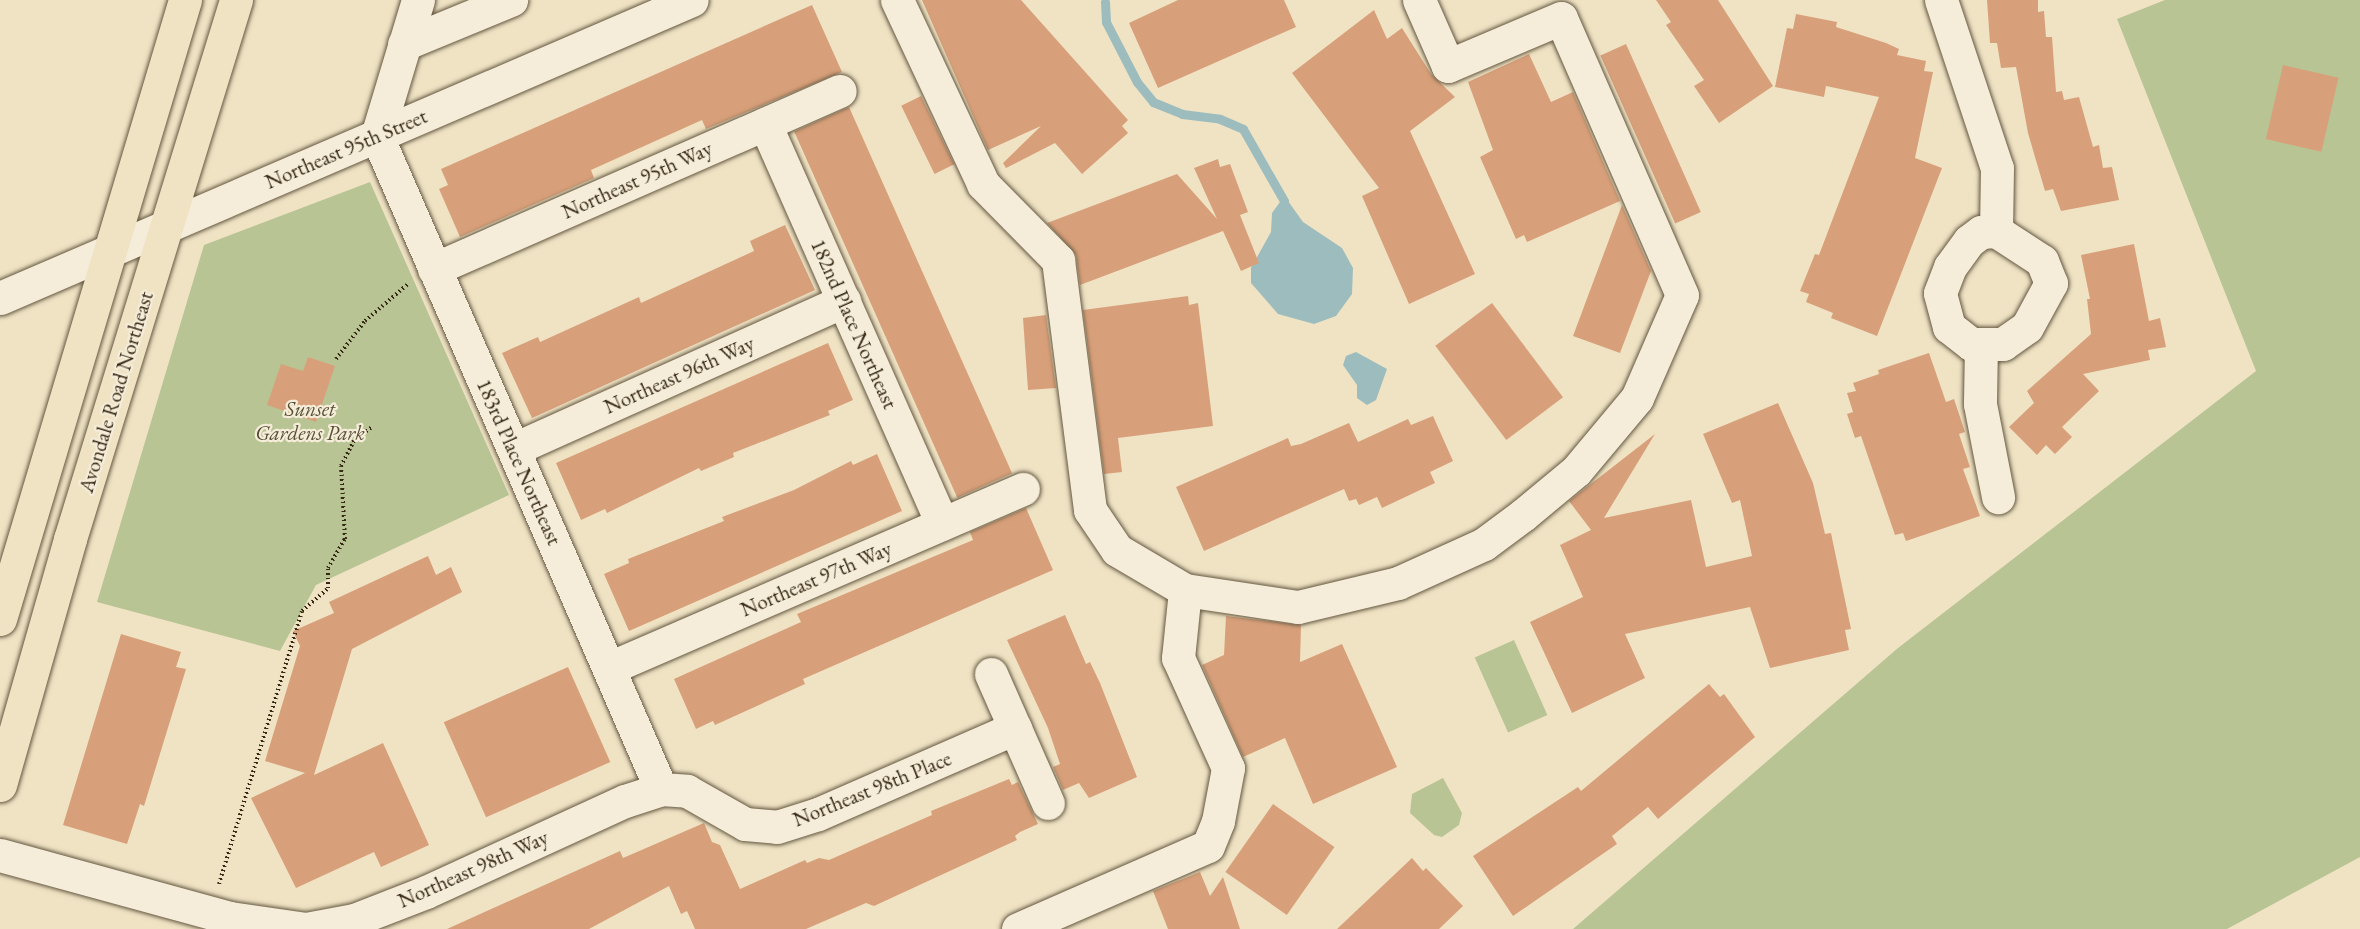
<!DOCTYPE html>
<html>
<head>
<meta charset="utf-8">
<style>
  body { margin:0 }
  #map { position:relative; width:2360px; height:929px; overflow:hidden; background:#efe3c4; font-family:"EB Garamond",serif }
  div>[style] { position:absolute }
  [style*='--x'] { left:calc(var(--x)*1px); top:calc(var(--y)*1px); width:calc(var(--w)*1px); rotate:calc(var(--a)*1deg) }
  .green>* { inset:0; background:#b9c494; transform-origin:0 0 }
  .water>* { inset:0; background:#9dbcbd }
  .stream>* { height:9px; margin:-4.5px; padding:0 4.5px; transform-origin:4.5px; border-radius:4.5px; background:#9dbcbd }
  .building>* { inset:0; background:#d8a07a; transform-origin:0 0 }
  .path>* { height:4px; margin-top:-2px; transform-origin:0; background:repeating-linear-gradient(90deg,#362814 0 1.5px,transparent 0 4.5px) }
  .roads { filter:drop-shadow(0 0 2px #645740) drop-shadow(0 0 2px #645740) }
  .minor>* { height:33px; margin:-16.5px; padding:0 16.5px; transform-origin:16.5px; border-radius:16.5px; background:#f5edd9 }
  .major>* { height:33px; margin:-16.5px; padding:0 16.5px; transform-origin:16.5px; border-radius:16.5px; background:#efe3c4 }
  span { translate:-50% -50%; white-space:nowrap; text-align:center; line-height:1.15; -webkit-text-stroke:4.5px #f5edd9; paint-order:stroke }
  .street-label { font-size:21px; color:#362814 }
  .park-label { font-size:21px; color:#574f34; font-style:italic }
</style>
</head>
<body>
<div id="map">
  <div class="green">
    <div style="clip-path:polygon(2165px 0,2360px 0,2360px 857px,2227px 929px,1573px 929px,1898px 648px,2256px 371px,2117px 19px)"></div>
    <div style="clip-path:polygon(370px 182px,509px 495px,316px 585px,280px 651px,97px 602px,204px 245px)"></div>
    <div style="left:1514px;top:640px;width:82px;height:43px;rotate:66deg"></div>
    <div style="clip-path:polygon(1443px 778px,1462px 813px,1459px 825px,1442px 837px,1434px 835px,1410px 813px,1412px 794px)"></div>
  </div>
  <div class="water">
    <div style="clip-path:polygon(1288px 201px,1303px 222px,1342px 248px,1353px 268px,1352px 294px,1336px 316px,1314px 324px,1278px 314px,1251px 283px,1251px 268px,1271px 232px,1272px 213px,1280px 202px)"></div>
    <div style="clip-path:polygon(1356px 352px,1387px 369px,1376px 400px,1367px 405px,1357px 398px,1357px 385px,1343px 365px,1346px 356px)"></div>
  </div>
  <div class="stream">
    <div style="--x:1105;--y:2;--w:20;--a:87"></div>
    <div style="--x:1106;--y:22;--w:68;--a:62.7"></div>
    <div style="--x:1137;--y:82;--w:26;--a:51"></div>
    <div style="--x:1153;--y:102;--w:31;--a:22"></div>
    <div style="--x:1182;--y:114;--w:38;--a:7"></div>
    <div style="--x:1220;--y:119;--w:25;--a:23"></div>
    <div style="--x:1243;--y:129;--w:83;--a:60.3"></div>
  </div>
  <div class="building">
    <div style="clip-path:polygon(922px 0,1021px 0,1128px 120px,1122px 126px,1128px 133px,1082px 174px,1055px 143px,1006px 168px,1003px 163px,1041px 126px,988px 150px)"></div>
    <div style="clip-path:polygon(1178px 0,1284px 0,1296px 27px,1158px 88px,1129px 23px)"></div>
    <div style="clip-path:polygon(1656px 0,1718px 0,1773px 86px,1719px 123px,1694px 86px,1704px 80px,1666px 25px,1671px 22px)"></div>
    <div style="clip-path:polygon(1987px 0,2038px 0,2038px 12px,2044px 11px,2046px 37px,2052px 37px,2056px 92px,2062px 91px,2064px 100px,2079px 97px,2093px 147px,2099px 145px,2103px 168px,2112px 167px,2119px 200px,2061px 211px,2053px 189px,2045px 191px,2028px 133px,2016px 67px,2001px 68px,1997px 43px,1990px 43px)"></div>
    <div style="clip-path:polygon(812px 5px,842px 72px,706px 129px,702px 120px,591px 170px,594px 178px,460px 237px,439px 189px,448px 185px,441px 169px)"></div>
    <div style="clip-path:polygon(1374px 10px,1387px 39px,1402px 28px,1431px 74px,1455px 97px,1410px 131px,1475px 274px,1409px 304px,1362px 196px,1379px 188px,1292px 73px)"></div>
    <div style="clip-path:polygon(1796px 14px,1837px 22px,1836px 27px,1886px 43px,1899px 49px,1897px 55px,1926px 61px,1924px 71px,1933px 72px,1915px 158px,1942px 168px,1877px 336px,1831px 318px,1833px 313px,1806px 302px,1809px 294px,1800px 291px,1815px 254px,1819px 255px,1879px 97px,1826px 86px,1824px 97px,1775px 87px,1787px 28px,1793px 29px)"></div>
    <div style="left:1626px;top:44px;width:184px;height:28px;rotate:66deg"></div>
    <div style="clip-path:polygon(1529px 54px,1551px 102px,1573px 92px,1620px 201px,1527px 242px,1524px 235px,1516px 239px,1480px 157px,1493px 150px,1468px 82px)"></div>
    <div style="left:2283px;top:65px;width:57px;height:76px;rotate:13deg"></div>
    <div style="left:921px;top:96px;width:76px;height:22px;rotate:64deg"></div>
    <div style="left:849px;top:107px;width:401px;height:60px;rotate:66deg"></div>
    <div style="clip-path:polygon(1218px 159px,1220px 167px,1230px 164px,1248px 212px,1240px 215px,1259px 263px,1241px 271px,1223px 231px,1080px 285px,1076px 255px,1047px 223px,1177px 174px,1217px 219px,1194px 168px)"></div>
    <div style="clip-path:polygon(1622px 205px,1651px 271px,1620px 353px,1573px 336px)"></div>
    <div style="clip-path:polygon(785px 225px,815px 290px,532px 418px,502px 353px,538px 337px,540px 342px,639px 297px,641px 303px,754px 251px,750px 241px)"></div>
    <div style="clip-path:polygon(2134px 244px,2149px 321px,2160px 318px,2166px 347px,2148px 350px,2150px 360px,2083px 374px,2099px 391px,2062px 427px,2072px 437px,2055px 454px,2046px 445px,2037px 455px,2009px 427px,2034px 403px,2027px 391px,2091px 334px,2087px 299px,2090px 299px,2081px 255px)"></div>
    <div style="clip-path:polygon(1188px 296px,1189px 305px,1198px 303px,1213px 426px,1118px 438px,1122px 472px,1104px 474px,1083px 310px)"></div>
    <div style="left:1492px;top:303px;width:118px;height:71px;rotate:53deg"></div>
    <div style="clip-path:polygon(1046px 315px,1056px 388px,1028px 390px,1023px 318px)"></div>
    <div style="clip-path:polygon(828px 343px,853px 400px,828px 411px,830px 415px,733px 453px,734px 457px,701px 471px,699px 468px,607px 513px,605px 509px,581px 520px,556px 463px)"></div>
    <div style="clip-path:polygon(1929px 353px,1946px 402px,1954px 399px,1965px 432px,1959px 434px,1970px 467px,1963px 469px,1980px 516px,1906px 541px,1903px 533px,1895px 535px,1861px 436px,1855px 438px,1847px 414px,1853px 412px,1847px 393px,1856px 391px,1853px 383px,1879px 374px,1878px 370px)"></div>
    <div style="clip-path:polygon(308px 357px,335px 366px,316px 422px,267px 405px,281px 364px,303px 371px)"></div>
    <div style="clip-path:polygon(1778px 403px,1813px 483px,1825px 534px,1831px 533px,1851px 629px,1845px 630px,1849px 650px,1770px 668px,1750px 607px,1625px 634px,1645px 678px,1572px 713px,1530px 622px,1583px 597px,1560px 545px,1591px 530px,1569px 501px,1655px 434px,1604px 518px,1691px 500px,1706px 567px,1752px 556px,1740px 500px,1732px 503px,1703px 434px)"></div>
    <div style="clip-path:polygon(1433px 416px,1453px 461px,1430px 472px,1435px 483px,1382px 508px,1377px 497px,1359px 505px,1356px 499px,1349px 501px,1344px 489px,1204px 551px,1176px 487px,1288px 438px,1291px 446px,1301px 444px,1349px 423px,1358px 442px,1408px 419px,1411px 425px)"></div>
    <div style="clip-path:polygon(877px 454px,902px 511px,629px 631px,604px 574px,629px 563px,628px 559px,724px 521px,722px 517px,794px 490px,851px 461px,853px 465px)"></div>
    <div style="clip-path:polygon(1026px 508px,1053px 570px,803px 679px,805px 684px,715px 725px,713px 721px,696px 729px,674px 679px,801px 622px,797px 614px,973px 540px,970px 532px)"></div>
    <div style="clip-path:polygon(428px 556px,436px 575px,451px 567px,462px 592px,352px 649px,314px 775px,383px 743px,429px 845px,381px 867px,374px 852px,296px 888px,251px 798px,305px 773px,265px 761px,300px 646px,293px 631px,334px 613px,329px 602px)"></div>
    <div style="clip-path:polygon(1065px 615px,1086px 664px,1090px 662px,1100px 683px,1137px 777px,1089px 798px,1079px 783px,1063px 790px,1053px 767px,1060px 764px,1048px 728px,1007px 640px)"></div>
    <div style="clip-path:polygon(1226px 616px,1301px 625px,1300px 662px,1342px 644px,1397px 767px,1313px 804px,1285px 738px,1243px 757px,1202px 665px,1224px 655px)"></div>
    <div style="clip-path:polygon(121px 634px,181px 652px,176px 667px,186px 669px,144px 806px,140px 804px,127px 844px,63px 825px)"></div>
    <div style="left:568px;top:667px;width:104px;height:136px;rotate:66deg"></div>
    <div style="clip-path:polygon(1709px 684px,1720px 697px,1724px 694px,1755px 737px,1658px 819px,1648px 807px,1612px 836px,1617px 844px,1513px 916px,1473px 856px,1578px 787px,1581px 791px)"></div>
    <div style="clip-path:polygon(1009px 779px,1012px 785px,1018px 782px,1038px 824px,1020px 832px,1015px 836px,1017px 840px,874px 906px,866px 903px,806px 929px,695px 929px,687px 911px,681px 914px,669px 886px,589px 929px,447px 929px,620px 851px,623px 858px,704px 823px,712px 842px,720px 845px,740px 889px,805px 860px,807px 863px,819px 858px,829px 860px,932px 815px,931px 811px)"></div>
    <div style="left:1273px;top:804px;width:75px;height:83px;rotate:35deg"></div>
    <div style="clip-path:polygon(1412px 858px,1423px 871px,1426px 868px,1463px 906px,1439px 929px,1337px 929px)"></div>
    <div style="clip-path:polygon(1200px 872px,1210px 896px,1223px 877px,1240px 929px,1168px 929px,1153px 891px)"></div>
  </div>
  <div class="path">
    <div style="--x:336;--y:359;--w:48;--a:-52.7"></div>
    <div style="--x:365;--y:321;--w:57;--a:-40.7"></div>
    <div style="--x:219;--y:884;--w:285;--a:-73.1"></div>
    <div style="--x:302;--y:611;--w:35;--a:-41"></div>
    <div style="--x:328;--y:588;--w:20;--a:-90"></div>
    <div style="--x:328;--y:568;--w:34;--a:-60"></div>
    <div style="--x:345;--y:539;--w:73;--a:-93.1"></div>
    <div style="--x:341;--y:466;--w:30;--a:-63"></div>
    <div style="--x:355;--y:439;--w:21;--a:-35"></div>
  </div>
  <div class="roads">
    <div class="minor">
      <div style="--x:418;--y:0;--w:142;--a:106.8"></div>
      <div style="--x:377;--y:136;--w:712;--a:66.5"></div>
      <div style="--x:897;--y:0;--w:203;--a:64.9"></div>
      <div style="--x:983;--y:184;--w:107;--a:45.4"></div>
      <div style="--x:1058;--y:260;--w:252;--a:82.7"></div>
      <div style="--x:1090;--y:510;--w:48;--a:56"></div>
      <div style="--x:1117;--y:550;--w:79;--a:30.5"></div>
      <div style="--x:1185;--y:590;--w:114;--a:8.6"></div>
      <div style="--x:1298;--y:607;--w:103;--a:-13.5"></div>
      <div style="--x:1398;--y:583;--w:94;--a:-24.4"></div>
      <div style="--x:1484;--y:544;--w:49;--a:-36.6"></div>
      <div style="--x:1523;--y:515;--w:69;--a:-39.7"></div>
      <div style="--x:1576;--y:471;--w:95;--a:-50.1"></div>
      <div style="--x:1637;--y:398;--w:112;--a:-66.4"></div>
      <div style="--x:1682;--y:295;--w:302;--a:-113.6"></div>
      <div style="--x:1561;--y:18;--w:123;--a:157"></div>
      <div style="--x:1448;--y:66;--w:72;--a:-113.7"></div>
      <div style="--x:1941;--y:0;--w:177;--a:71.6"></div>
      <div style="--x:1997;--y:168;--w:63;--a:90.9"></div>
      <div style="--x:404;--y:44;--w:116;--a:-22.4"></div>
      <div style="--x:765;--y:124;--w:437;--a:66.1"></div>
      <div style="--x:1996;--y:231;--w:55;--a:33.1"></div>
      <div style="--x:2042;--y:261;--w:24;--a:68"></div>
      <div style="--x:2051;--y:283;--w:50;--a:118.6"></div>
      <div style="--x:2027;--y:327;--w:29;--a:145"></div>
      <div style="--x:2003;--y:344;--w:32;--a:180"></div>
      <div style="--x:1971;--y:344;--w:28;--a:-142"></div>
      <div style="--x:1949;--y:327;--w:35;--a:-105"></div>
      <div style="--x:1940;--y:293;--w:28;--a:-69"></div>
      <div style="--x:1950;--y:267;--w:32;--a:-54"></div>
      <div style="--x:1969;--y:241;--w:15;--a:-37"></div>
      <div style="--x:1981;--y:232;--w:15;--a:-4"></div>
      <div style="--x:434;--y:269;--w:443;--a:-23.7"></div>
      <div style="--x:0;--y:298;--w:753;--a:-23.3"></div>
      <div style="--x:1981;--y:344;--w:60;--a:91"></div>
      <div style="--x:1980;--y:404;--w:95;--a:79"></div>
      <div style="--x:514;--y:449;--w:362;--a:-24.2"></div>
      <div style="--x:609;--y:668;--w:451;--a:-23.4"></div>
      <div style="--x:991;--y:674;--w:141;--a:66.2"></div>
      <div style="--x:0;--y:855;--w:238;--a:15.3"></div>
      <div style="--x:230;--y:918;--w:77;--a:8.2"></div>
      <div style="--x:306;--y:929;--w:49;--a:-10.6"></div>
      <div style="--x:354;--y:920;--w:77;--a:-21.3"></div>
      <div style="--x:426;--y:892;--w:219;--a:-24.6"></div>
      <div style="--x:625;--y:801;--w:38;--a:-18"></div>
      <div style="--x:661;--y:789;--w:26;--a:4"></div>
      <div style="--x:687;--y:791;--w:67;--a:29.6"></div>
      <div style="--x:745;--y:824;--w:32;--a:5"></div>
      <div style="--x:777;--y:827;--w:43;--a:-17.6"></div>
      <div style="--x:818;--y:814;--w:215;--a:-23.6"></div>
      <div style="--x:1018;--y:929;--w:207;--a:-23.6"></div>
      <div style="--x:1208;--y:846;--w:27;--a:-68"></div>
      <div style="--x:1218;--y:821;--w:54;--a:-79.3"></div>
      <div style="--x:1228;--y:768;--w:121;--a:-114.4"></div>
      <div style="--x:1178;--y:658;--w:68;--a:-84.1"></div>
    </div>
    <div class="major">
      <div style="--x:0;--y:619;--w:646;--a:-73.36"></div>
      <div style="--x:0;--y:785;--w:256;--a:-74.1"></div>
      <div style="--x:70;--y:539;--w:564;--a:-72.88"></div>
    </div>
  </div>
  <div class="street-label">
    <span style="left:346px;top:149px;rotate:-23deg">Northeast 95th Street</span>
    <span style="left:637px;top:180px;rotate:-24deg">Northeast 95th Way</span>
    <span style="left:854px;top:324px;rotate:66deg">182nd Place Northeast</span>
    <span style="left:679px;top:375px;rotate:-24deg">Northeast 96th Way</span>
    <span style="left:116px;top:392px;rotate:-73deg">Avondale Road Northeast</span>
    <span style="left:519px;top:462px;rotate:66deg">183rd Place Northeast</span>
    <span style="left:816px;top:579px;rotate:-23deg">Northeast 97th Way</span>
    <span style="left:872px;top:789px;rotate:-22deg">Northeast 98th Place</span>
    <span style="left:473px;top:869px;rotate:-24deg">Northeast 98th Way</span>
  </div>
  <div class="park-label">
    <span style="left:310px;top:421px">Sunset<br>Gardens Park</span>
  </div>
</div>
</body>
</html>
